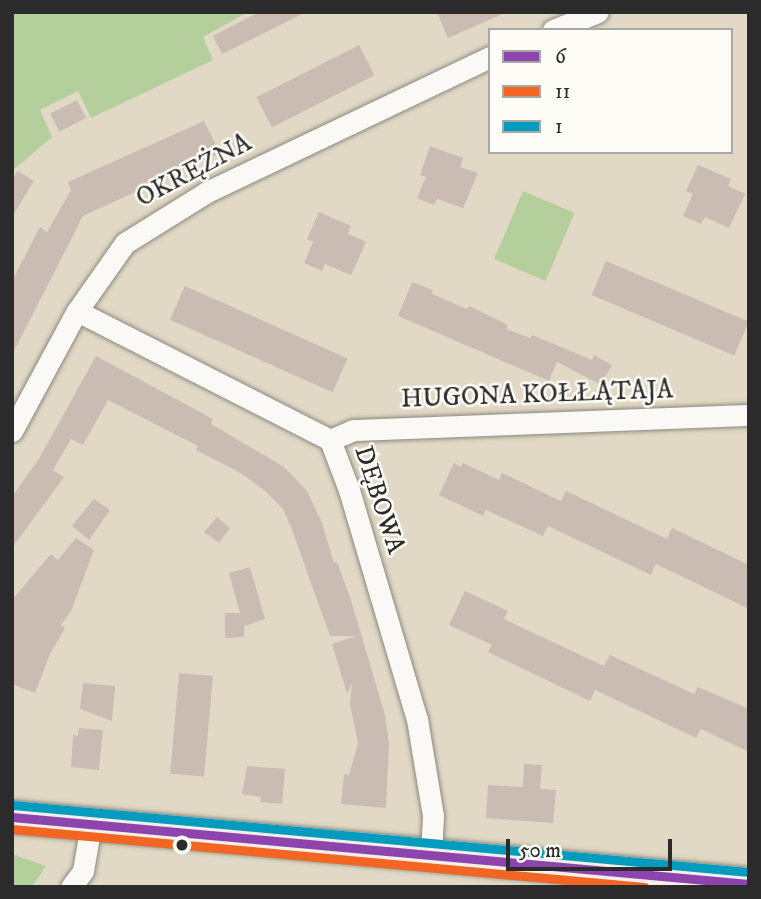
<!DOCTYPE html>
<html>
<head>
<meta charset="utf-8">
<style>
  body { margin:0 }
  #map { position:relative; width:761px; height:899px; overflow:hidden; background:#e1d9c5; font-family:"IM FELL DW Pica",serif }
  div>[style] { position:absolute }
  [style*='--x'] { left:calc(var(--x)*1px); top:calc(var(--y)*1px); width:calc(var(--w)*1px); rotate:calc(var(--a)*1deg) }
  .green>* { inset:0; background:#b4cf9b; transform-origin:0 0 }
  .building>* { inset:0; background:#cabcb3; transform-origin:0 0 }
  .roads { filter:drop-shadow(0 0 2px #8b887e) drop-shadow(0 0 2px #8b887e) }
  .street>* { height:21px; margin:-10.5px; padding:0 10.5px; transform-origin:10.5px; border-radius:10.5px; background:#faf9f6 }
  .secondary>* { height:32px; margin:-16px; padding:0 16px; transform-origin:16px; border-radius:16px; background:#f4f0e9 }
  .bus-1>* { height:9px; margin:-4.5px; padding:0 4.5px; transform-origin:4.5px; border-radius:4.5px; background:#8e44ad }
  .bus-2>* { height:9px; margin:-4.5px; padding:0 4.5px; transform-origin:4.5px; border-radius:4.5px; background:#f26522 }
  .bus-3>* { height:9px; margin:-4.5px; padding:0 4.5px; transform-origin:4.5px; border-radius:4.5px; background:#049cbe }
  .dots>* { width:19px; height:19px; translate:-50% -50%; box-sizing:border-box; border:4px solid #fdfcf7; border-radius:50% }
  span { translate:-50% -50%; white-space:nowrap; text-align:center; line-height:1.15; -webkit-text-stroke:5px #fdfcf7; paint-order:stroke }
  .street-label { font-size:26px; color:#2b2b2b }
  .frame { position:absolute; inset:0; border:14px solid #2b2b2b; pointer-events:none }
  .legend { position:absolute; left:488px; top:28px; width:245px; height:126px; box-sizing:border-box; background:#fdfcf7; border:2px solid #a9a8a5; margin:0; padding:9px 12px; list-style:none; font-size:21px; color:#2b2b2b }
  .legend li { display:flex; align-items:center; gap:14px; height:35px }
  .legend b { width:35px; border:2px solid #a9a8a5 }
  .scale { position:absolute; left:506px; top:839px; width:166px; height:32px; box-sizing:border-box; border:4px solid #2b2b2b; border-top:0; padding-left:9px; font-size:21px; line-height:24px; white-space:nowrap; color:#2b2b2b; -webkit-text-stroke:5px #fdfcf7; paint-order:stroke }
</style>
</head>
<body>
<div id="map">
  <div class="green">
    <div style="clip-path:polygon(12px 12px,248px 12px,203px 37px,213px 60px,91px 118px,78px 91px,40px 110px,52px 137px,12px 171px)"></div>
    <div style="left:523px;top:191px;width:56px;height:74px;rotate:23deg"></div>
    <div style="clip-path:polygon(12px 854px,46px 866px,32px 887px,12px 887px)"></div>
  </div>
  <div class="building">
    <div style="clip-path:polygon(259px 12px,306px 12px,222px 54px,213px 36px)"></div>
    <div style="clip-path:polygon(437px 12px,507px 12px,448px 38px)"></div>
    <div style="left:359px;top:45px;width:34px;height:115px;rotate:63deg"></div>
    <div style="left:77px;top:100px;width:20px;height:30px;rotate:63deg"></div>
    <div style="clip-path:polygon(204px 121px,220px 153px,83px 216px,12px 355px,12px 281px,40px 227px,47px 232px,71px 190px,68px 182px)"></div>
    <div style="clip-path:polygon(430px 146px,463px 158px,460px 167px,478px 173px,463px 208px,437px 199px,434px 205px,417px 198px,426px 177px,420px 175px)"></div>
    <div style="clip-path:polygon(698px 165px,731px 179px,728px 186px,745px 194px,729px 228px,705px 217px,701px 224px,683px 216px,693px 194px,686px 191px)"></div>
    <div style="clip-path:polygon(18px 171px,34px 181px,12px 217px,12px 180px)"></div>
    <div style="clip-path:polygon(319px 212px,351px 226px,348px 234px,366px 242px,351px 275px,325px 264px,322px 271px,304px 263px,313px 242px,307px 239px)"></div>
    <div style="left:606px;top:261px;width:155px;height:37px;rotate:23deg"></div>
    <div style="clip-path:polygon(412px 282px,433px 290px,432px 294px,467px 309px,469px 306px,508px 325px,506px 329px,530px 338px,532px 335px,592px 360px,594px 355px,612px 365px,601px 385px,557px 362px,549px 381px,398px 316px)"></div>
    <div style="left:185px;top:286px;width:178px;height:37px;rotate:24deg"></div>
    <div style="clip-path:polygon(96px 356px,213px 419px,211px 424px,284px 467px,307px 491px,322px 523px,334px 563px,337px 562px,351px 600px,385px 715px,389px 744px,386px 808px,341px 804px,344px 774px,349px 775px,358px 743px,350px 704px,352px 683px,347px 693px,332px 644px,356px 636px,330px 636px,291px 527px,283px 509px,264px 490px,239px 472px,196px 450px,198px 446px,108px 400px,83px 445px,71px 439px,53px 470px,64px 477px,12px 548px,12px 497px,40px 457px)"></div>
    <div style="clip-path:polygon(454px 463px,461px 467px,463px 463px,499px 480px,502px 473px,561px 501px,566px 491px,667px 539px,672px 528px,749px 565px,749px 609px,656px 564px,651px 575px,548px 526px,543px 536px,486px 510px,483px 516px,439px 495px)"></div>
    <div style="clip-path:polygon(94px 499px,110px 510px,89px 540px,72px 526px)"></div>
    <div style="clip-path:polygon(217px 517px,230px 528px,219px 543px,204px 532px)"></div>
    <div style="clip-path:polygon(76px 538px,94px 550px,71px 611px,61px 625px,65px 628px,50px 654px,35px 693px,12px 684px,12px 600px,51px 554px,58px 560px)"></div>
    <div style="clip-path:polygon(250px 567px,265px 619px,244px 626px,244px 637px,225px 638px,225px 613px,240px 613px,229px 573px)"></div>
    <div style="clip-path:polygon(465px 591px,508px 611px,504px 619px,604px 666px,610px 655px,694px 694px,698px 687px,749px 709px,749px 752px,701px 729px,696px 738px,595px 690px,590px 701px,488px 652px,492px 645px,449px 625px)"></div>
    <div style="left:179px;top:673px;width:34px;height:101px;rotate:5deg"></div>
    <div style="clip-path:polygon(83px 683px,115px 686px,112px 721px,80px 709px)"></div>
    <div style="clip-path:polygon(79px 728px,103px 730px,99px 770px,71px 767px,73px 735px,78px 736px)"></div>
    <div style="clip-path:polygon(524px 764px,542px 765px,540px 789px,556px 790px,553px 823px,486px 818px,488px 785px,523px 787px)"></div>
    <div style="clip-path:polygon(247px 766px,285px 769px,282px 804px,260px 802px,261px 797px,242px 794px)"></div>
  </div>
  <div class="roads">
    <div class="street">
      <div style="--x:553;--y:30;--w:48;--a:-21.8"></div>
      <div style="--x:77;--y:311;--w:284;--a:27"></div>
      <div style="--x:330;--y:440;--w:53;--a:69.2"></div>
      <div style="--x:349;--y:490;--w:239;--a:73.5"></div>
      <div style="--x:417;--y:719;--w:98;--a:80.6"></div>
      <div style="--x:433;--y:816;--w:38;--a:93"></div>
      <div style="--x:12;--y:431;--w:136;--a:-61.6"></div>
      <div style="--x:77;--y:311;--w:83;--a:-54.8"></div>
      <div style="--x:125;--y:243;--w:97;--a:-31.9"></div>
      <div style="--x:207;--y:192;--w:314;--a:-25.5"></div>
      <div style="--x:330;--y:440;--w:25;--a:-23"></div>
      <div style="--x:353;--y:430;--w:396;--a:-2.2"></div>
      <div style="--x:71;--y:887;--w:20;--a:-53"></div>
      <div style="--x:83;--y:871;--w:48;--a:-80.3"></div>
    </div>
    <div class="secondary">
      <div style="--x:12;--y:817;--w:740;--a:5.19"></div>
    </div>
  </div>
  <div class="bus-1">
    <div style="--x:12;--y:817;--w:740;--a:5.19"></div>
  </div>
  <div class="bus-2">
    <div style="--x:12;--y:829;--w:635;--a:5.24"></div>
  </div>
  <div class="bus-3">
    <div style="--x:13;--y:805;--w:739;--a:5.2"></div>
  </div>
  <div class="dots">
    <div style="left:182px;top:845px;background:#2b2b2b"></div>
  </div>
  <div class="street-label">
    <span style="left:194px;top:171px;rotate:-28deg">OKRĘŻNA</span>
    <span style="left:537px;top:395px;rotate:-2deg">HUGONA KOŁŁĄTAJA</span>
    <span style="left:379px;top:500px;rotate:72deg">DĘBOWA</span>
  </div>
  <div class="frame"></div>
  <ul class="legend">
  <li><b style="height:9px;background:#8e44ad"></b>6</li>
  <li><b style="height:9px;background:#f26522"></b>11</li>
  <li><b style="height:9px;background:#049cbe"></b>1</li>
  </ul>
  <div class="scale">50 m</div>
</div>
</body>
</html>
